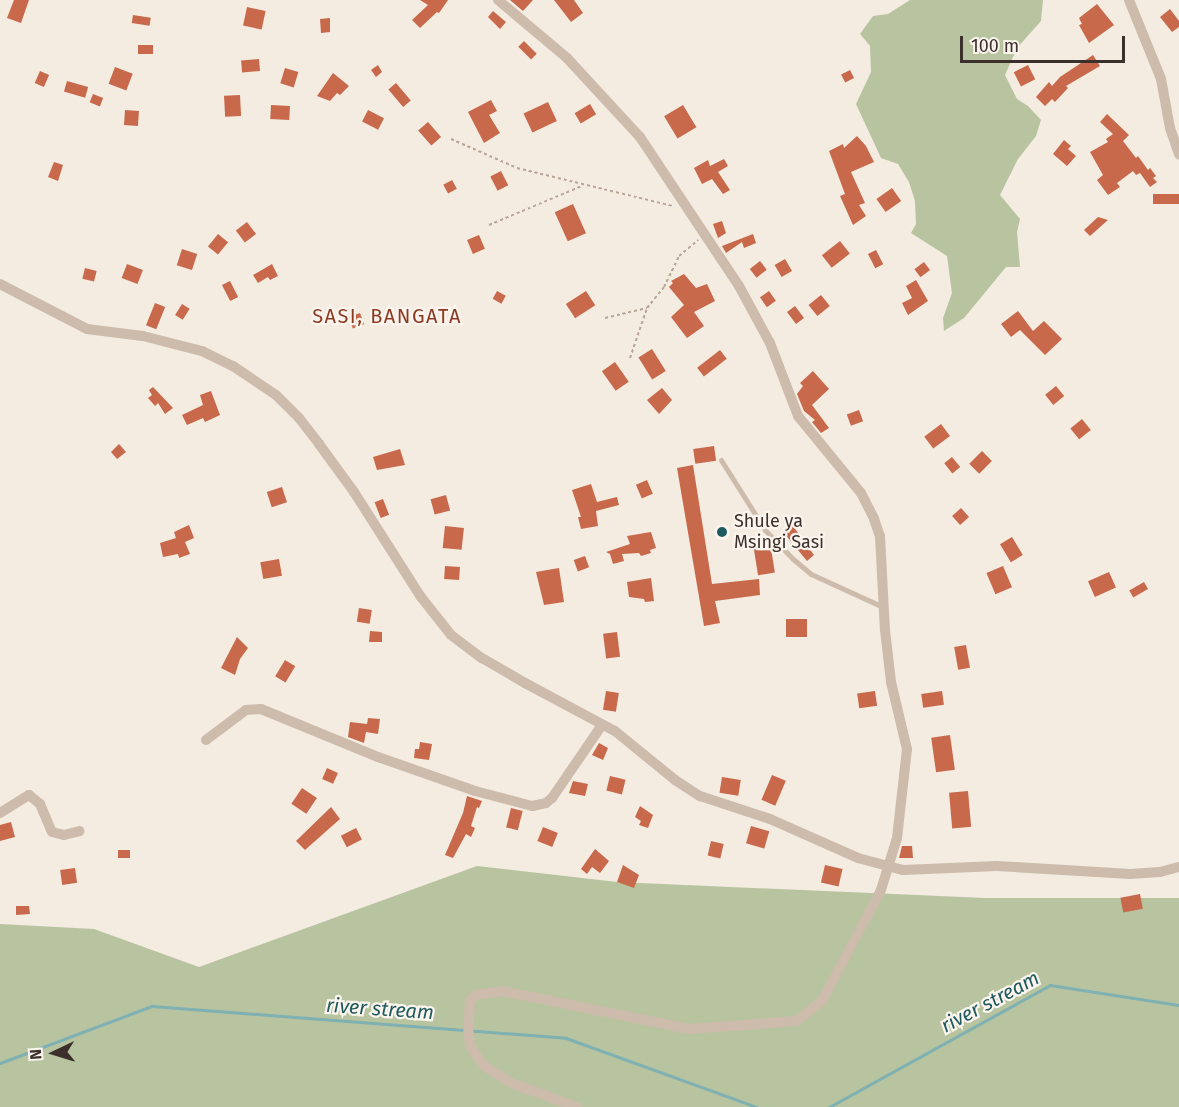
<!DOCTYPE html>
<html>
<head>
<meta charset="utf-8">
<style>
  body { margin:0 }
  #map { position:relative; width:1179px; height:1107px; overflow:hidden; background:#f4ebe1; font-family:"Fira Sans",sans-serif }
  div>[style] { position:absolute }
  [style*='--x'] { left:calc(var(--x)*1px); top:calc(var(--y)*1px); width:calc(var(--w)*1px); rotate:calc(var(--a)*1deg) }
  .green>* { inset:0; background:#b8c4a0 }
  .stream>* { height:3px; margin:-1.5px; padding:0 1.5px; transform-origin:1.5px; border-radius:1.5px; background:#7fb0b2 }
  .building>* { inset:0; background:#c8694b; transform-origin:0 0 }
  .path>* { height:2px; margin-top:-1px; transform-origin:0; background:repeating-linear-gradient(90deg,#b9a596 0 3px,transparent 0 6px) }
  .service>* { height:5px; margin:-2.5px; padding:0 2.5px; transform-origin:2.5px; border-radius:2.5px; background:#cdbbac }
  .minor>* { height:10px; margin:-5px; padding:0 5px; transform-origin:5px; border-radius:5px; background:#cdbbac }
  .dots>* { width:16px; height:16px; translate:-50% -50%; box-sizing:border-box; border:3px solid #fbf5ee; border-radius:50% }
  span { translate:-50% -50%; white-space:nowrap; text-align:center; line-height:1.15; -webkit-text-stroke:4.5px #fbf5ee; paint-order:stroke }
  .poi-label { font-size:18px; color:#3b302b }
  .left { translate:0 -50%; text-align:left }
  .neighbourhood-label { font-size:20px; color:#8c3b22; letter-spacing:1.5px }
  .water-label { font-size:20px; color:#1f5a5e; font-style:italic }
  .north { position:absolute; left:24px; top:1023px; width:60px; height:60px; -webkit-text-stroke:4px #fbf5ee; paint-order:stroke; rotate:266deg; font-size:16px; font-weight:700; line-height:24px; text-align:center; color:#3b302b }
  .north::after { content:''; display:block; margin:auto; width:21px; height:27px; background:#3b302b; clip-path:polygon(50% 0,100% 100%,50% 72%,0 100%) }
  .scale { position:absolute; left:960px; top:36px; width:165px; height:27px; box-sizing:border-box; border:3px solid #3b302b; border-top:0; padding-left:8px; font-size:18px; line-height:21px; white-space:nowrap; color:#3b302b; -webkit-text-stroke:4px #fbf5ee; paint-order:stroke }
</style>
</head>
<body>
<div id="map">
  <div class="green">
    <div style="clip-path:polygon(910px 0,1043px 0,1041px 21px,1017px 48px,1005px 75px,1017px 99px,1028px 106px,1041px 120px,1036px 136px,1018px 159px,1000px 195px,1020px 219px,1017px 232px,1020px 267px,1006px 267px,964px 318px,944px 331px,943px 318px,952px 293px,947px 256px,911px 233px,916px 224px,915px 201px,909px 182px,898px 164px,881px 158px,856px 104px,871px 72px,870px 46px,860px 34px,873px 16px,888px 14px)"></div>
    <div style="clip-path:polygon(477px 866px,617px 882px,985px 898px,1179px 898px,1179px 1107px,0 1107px,0 924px,94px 929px,199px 967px)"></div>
  </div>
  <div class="stream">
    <div style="--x:0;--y:1063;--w:162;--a:-20.6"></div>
    <div style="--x:152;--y:1006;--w:415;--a:4.4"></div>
    <div style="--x:566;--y:1038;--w:203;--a:19.9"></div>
    <div style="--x:829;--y:1107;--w:252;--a:-28.9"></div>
    <div style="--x:1050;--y:985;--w:131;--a:8.8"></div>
  </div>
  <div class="building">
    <div style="clip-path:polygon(14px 0,29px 0,21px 23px,7px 18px)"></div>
    <div style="clip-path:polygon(420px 0,448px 0,439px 13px,437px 12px,420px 28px,412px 20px,428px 5px)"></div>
    <div style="clip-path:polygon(510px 0,533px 0,523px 11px)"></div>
    <div style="clip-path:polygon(554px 0,574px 0,583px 13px,571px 22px)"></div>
    <div style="clip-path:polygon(1097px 4px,1114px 25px,1089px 43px,1079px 25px,1082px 24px,1079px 18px)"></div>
    <div style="left:247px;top:7px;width:19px;height:19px;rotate:12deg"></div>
    <div style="clip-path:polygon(1170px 9px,1179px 21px,1179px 27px,1172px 32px,1160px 17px)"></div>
    <div style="clip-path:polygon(493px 11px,506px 22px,500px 29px,488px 17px)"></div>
    <div style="left:133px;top:15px;width:18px;height:8px;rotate:9deg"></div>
    <div style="clip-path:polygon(330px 18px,330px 32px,321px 33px,320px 19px)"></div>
    <div style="left:524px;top:41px;width:18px;height:8px;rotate:45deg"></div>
    <div style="left:138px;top:45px;width:15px;height:9px"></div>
    <div style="clip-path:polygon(1093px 55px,1100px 66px,1066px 86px,1068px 88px,1055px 102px,1052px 99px,1045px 106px,1036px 97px,1049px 82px,1052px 86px,1060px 77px)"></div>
    <div style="left:259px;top:59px;width:12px;height:18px;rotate:85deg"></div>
    <div style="clip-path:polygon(378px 65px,382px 72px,376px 77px,371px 70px)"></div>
    <div style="left:1028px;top:65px;width:16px;height:16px;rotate:63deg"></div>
    <div style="left:115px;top:67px;width:19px;height:18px;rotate:21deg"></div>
    <div style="left:285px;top:68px;width:14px;height:16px;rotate:17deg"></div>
    <div style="left:850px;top:70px;width:9px;height:10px;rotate:63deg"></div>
    <div style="left:40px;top:71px;width:10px;height:13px;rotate:24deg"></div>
    <div style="clip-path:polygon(333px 73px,349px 86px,340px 95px,337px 93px,330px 101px,317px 96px)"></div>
    <div style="left:67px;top:81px;width:22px;height:11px;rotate:16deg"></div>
    <div style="left:396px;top:83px;width:23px;height:10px;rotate:50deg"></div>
    <div style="left:93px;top:94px;width:11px;height:9px;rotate:22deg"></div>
    <div style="left:240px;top:95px;width:21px;height:16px;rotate:87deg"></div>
    <div style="clip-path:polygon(491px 100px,497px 111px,489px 115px,500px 133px,484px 143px,468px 112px)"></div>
    <div style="left:548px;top:102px;width:21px;height:27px;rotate:65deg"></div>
    <div style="left:590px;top:104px;width:12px;height:18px;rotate:59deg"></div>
    <div style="left:271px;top:105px;width:19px;height:14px;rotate:3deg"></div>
    <div style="left:683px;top:105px;width:26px;height:22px;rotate:59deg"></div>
    <div style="left:125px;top:110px;width:14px;height:15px;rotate:4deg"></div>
    <div style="left:368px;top:110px;width:18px;height:13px;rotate:27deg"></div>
    <div style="clip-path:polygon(1107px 114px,1129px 135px,1123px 141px,1136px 158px,1138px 156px,1148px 170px,1150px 168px,1156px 176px,1153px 178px,1157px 182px,1150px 187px,1140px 173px,1136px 175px,1133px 171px,1117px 183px,1120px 187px,1108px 195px,1097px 180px,1103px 175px,1090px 152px,1108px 142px,1106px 139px,1113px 134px,1100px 122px)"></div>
    <div style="left:428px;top:122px;width:20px;height:13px;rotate:49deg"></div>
    <div style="clip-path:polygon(857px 136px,866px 146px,874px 162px,851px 172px,865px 203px,859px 205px,866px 216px,853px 225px,840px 196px,845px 194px,829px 151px,843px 144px,844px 148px)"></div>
    <div style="clip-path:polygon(1064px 140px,1071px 146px,1068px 149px,1076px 156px,1067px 166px,1053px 154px)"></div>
    <div style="clip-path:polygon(724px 159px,728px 166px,718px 172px,730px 190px,723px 194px,712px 179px,702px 184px,694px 168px,708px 160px,710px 166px)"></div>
    <div style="clip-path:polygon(54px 162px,63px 165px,58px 181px,48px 177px)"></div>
    <div style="left:501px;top:171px;width:16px;height:12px;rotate:63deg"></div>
    <div style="left:452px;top:180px;width:10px;height:10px;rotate:61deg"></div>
    <div style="left:892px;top:188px;width:16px;height:19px;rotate:55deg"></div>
    <div style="left:1179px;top:194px;width:10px;height:26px;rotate:90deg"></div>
    <div style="left:573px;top:204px;width:32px;height:20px;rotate:66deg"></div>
    <div style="clip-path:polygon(1098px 217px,1108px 220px,1090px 236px,1084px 230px)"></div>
    <div style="clip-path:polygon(722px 221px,726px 233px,718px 238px,713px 224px)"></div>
    <div style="left:247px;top:222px;width:15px;height:14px;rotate:53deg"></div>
    <div style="left:218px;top:234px;width:13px;height:16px;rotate:39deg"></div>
    <div style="clip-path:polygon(753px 234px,756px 243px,744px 248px,742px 242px,726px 253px,722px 246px)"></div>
    <div style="left:479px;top:235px;width:15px;height:13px;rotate:67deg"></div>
    <div style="left:840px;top:241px;width:16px;height:23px;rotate:52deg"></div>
    <div style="left:182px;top:249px;width:16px;height:17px;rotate:18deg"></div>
    <div style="left:876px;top:250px;width:16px;height:9px;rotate:63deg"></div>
    <div style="left:785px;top:259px;width:14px;height:12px;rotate:60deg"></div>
    <div style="left:760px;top:261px;width:11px;height:13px;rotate:52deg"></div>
    <div style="left:924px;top:262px;width:10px;height:12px;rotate:53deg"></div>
    <div style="left:127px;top:264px;width:17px;height:15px;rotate:21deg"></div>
    <div style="clip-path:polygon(272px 264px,278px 276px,270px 280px,268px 277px,258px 283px,253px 275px)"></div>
    <div style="left:85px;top:268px;width:12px;height:11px;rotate:14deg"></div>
    <div style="clip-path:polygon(684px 274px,696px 288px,707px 284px,715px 301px,694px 312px,704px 326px,687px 338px,671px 317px,684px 305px,669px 287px,673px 283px,671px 281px)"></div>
    <div style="clip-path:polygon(916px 280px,928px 301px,908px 315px,902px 303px,912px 298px,906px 286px)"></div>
    <div style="left:230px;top:281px;width:18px;height:9px;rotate:63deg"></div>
    <div style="left:497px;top:291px;width:10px;height:9px;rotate:29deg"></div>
    <div style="left:586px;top:291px;width:17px;height:24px;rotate:57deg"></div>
    <div style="left:769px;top:291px;width:12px;height:11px;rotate:55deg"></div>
    <div style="left:821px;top:295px;width:14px;height:16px;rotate:51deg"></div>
    <div style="left:155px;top:303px;width:11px;height:24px;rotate:22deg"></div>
    <div style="left:182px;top:304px;width:9px;height:13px;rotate:32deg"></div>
    <div style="left:795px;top:306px;width:15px;height:10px;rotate:53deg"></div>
    <div style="clip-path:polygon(1018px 311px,1033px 331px,1044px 321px,1062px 339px,1045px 355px,1020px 330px,1011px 337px,1001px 324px)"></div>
    <div style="left:360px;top:313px;width:12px;height:12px;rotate:70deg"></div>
    <div style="left:652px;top:349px;width:26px;height:16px;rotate:58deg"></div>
    <div style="left:720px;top:350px;width:11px;height:29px;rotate:52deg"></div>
    <div style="left:615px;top:362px;width:24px;height:16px;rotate:55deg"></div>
    <div style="clip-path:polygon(813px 371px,829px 389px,812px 405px,829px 428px,821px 433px,812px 422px,815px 420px,804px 411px,797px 394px,803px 386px,800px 383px)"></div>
    <div style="left:1056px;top:386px;width:13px;height:14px;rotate:51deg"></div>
    <div style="clip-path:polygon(153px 387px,173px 408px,165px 414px,158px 403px,155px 406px,148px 398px,152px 395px,149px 390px)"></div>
    <div style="clip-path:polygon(662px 388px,672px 400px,659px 414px,647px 400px)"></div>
    <div style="clip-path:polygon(211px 391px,220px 415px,205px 422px,203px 418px,187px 425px,182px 415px,203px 405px,200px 395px)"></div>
    <div style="left:859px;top:410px;width:12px;height:13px;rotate:70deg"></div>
    <div style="left:1082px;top:419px;width:14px;height:15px;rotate:51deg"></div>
    <div style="left:941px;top:424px;width:15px;height:21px;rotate:53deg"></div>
    <div style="clip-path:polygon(119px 444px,126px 452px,117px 459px,111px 452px)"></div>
    <div style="left:714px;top:446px;width:15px;height:21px;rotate:82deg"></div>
    <div style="clip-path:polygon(400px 449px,405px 465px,377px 470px,373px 457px)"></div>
    <div style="left:982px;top:451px;width:14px;height:18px;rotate:45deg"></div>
    <div style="left:952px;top:457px;width:13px;height:10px;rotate:51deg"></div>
    <div style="clip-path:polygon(693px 465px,712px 584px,759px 579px,760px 595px,715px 601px,720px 623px,704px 626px,677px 468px)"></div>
    <div style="left:647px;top:480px;width:15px;height:12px;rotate:67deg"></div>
    <div style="clip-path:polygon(591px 484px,597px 502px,617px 497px,619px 505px,596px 511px,598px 526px,581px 529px,578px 517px,581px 517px,572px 490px)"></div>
    <div style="left:282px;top:487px;width:16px;height:16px;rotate:72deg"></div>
    <div style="left:446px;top:495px;width:16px;height:16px;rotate:75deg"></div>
    <div style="left:383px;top:499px;width:17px;height:9px;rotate:69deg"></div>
    <div style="left:961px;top:508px;width:12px;height:12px;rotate:48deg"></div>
    <div style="clip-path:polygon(189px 525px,194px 538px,185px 542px,190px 554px,179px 558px,178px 554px,163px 557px,160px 543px,176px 538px,174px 532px)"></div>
    <div style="left:445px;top:526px;width:19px;height:22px;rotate:6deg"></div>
    <div style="clip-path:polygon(793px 526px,814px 555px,807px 561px,784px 533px)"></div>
    <div style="clip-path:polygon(651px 532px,656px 548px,650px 550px,651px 553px,641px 556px,639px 553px,622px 554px,624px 561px,613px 564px,610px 554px,606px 552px,630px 544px,627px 536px)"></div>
    <div style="left:1012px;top:537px;width:21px;height:14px;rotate:59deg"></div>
    <div style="left:770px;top:542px;width:31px;height:17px;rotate:81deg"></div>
    <div style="left:585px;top:556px;width:12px;height:12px;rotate:70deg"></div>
    <div style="left:279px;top:559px;width:17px;height:19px;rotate:80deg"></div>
    <div style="left:445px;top:566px;width:15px;height:13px;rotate:4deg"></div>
    <div style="left:1003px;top:566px;width:23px;height:18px;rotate:67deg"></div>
    <div style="clip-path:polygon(559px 568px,564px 602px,544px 605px,536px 572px)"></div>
    <div style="left:1109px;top:572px;width:17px;height:23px;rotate:66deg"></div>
    <div style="clip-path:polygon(651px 578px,654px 601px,645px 602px,644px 599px,629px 597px,627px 582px)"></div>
    <div style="left:1144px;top:582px;width:8px;height:17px;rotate:60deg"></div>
    <div style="left:359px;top:608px;width:13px;height:14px;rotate:9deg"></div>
    <div style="left:786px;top:619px;width:21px;height:18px"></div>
    <div style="clip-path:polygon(370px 631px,382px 632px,382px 642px,369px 642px)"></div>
    <div style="left:617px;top:632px;width:25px;height:14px;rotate:83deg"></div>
    <div style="clip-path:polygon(237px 637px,248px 648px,240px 659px,235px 675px,221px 668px)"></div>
    <div style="left:966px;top:645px;width:23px;height:12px;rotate:80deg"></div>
    <div style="left:285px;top:660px;width:12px;height:19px;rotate:31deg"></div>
    <div style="left:606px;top:691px;width:13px;height:19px;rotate:9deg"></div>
    <div style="left:875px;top:691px;width:15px;height:18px;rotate:82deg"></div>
    <div style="left:942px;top:691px;width:14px;height:21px;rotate:82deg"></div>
    <div style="clip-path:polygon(368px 718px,380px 719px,378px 734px,366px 732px,364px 743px,348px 737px,350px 722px,367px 724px)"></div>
    <div style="left:950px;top:735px;width:35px;height:19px;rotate:82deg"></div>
    <div style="clip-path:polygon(420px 742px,432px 744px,429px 760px,414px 758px,415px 749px,419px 749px)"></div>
    <div style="clip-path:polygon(599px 743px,608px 748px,603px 760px,592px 755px)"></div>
    <div style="left:327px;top:768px;width:12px;height:12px;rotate:24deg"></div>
    <div style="left:772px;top:775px;width:15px;height:27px;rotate:23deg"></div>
    <div style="left:610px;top:776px;width:16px;height:15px;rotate:14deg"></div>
    <div style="left:722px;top:777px;width:19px;height:16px;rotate:9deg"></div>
    <div style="clip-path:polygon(573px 781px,588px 784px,585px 796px,569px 793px)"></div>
    <div style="left:302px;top:788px;width:18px;height:19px;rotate:34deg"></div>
    <div style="left:968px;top:791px;width:36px;height:19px;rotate:85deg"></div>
    <div style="clip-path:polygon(467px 796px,482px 801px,479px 808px,477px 807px,471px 826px,475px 828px,471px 837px,466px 834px,453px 858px,445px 855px,463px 813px)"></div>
    <div style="clip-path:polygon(640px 806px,653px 815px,648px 828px,639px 825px,641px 821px,635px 817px)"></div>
    <div style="clip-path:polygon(331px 807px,340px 819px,305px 850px,296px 841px)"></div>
    <div style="left:511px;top:808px;width:12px;height:20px;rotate:14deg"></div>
    <div style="clip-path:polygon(11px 822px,15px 837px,0 841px,0 825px)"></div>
    <div style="left:751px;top:826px;width:19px;height:18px;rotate:16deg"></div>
    <div style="left:543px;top:827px;width:16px;height:15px;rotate:22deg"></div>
    <div style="left:356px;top:828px;width:13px;height:17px;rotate:63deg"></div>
    <div style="left:711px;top:841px;width:13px;height:15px;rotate:13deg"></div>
    <div style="clip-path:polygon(902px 846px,912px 846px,913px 858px,899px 858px)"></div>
    <div style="clip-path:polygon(595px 849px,609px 861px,600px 873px,592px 867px,587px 874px,581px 869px)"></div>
    <div style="left:118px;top:850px;width:12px;height:8px"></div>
    <div style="clip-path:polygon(623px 865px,639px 875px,634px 888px,617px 882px)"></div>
    <div style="left:825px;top:865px;width:18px;height:18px;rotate:13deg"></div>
    <div style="left:75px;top:868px;width:15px;height:15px;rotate:82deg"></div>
    <div style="left:1140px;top:894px;width:15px;height:20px;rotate:79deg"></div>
    <div style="clip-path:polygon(16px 906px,29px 906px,30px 914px,16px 915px)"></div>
  </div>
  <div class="path">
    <div style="--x:451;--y:139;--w:72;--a:23.7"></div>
    <div style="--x:517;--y:168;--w:161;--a:13.7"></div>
    <div style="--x:489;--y:225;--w:101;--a:-22.8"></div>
    <div style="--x:605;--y:318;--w:43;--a:-13.4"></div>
    <div style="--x:630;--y:358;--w:53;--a:-71.2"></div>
    <div style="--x:647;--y:308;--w:27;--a:-51"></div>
    <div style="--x:664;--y:287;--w:34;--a:-64"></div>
    <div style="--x:679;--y:256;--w:25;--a:-40"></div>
  </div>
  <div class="service">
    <div style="--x:721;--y:460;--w:83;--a:57.8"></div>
    <div style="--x:765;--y:530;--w:40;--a:46"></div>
    <div style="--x:793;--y:559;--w:23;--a:40"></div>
    <div style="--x:811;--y:574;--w:79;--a:24.6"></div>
  </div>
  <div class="minor">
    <div style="--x:498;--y:0;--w:90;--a:40"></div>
    <div style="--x:567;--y:58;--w:108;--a:47.3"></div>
    <div style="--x:640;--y:137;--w:179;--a:56.4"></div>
    <div style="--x:739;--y:286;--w:65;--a:61.5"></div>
    <div style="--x:770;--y:343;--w:78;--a:69"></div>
    <div style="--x:798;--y:416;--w:99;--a:50.7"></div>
    <div style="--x:861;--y:493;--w:29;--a:63"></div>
    <div style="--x:874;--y:519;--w:18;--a:71"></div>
    <div style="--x:880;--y:536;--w:94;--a:87"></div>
    <div style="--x:885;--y:630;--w:52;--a:83.4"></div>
    <div style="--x:891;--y:682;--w:69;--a:76.6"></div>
    <div style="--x:907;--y:749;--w:90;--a:96.4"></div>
    <div style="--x:897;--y:838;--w:54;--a:107.1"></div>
    <div style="--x:881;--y:890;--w:126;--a:118"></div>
    <div style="--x:822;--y:1001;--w:33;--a:142"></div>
    <div style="--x:796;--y:1021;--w:107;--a:175.7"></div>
    <div style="--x:689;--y:1029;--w:190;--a:-168.5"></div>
    <div style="--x:503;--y:991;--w:27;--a:172"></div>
    <div style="--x:476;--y:995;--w:8;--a:135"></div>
    <div style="--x:470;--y:1001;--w:33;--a:93"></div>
    <div style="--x:468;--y:1034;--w:13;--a:77"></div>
    <div style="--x:471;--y:1047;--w:22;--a:56"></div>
    <div style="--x:483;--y:1065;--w:33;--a:33"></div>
    <div style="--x:511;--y:1083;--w:70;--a:20"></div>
    <div style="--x:1129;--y:0;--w:85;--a:67.9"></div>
    <div style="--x:1161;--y:79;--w:50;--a:79.6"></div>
    <div style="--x:1170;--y:128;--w:28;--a:71"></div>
    <div style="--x:0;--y:284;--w:98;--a:27.3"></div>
    <div style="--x:87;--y:329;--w:56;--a:7.1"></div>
    <div style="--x:143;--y:336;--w:61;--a:14.3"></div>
    <div style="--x:202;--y:351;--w:34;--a:26"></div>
    <div style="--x:233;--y:366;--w:52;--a:34"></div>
    <div style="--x:276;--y:395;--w:33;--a:45"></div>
    <div style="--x:299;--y:418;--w:33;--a:52"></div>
    <div style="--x:319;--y:444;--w:59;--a:53.9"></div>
    <div style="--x:354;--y:492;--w:125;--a:57.5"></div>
    <div style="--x:421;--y:597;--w:48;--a:51.7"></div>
    <div style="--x:451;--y:635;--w:39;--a:37"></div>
    <div style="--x:482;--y:658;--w:50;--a:30.2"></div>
    <div style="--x:525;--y:683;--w:102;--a:28.1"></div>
    <div style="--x:615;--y:731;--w:77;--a:39.2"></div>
    <div style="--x:675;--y:780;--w:30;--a:33"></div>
    <div style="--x:700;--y:796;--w:74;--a:18.2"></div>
    <div style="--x:770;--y:819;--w:96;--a:23.9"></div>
    <div style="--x:858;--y:858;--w:47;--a:14.9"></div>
    <div style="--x:903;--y:870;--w:94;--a:-2.4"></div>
    <div style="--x:997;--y:866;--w:133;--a:3.4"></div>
    <div style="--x:1130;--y:874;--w:30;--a:-4"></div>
    <div style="--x:1160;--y:872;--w:20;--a:-15"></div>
    <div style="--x:206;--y:740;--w:50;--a:-36.9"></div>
    <div style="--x:246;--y:710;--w:15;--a:-4"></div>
    <div style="--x:261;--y:709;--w:126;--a:22.3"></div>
    <div style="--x:378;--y:757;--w:103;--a:19.3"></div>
    <div style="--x:475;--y:791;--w:59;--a:14.7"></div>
    <div style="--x:532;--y:806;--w:14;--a:-12"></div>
    <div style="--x:546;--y:803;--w:8;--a:-40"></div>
    <div style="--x:552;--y:798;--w:88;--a:-55.6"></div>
    <div style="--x:0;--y:813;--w:34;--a:-32"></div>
    <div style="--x:29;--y:795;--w:14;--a:39"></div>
    <div style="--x:40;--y:804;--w:30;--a:67"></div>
    <div style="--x:52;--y:832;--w:12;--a:14"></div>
    <div style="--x:64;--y:835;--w:16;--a:-14"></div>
  </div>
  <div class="dots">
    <div style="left:722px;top:532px;background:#1f5a5e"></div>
  </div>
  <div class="poi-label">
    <span class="left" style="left:734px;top:532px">Shule ya<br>Msingi Sasi</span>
  </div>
  <div class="neighbourhood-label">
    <span style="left:387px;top:316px">SASI, BANGATA</span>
  </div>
  <div class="water-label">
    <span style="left:990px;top:1002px;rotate:-28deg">river stream</span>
    <span style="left:380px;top:1009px;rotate:4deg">river stream</span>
  </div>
  <div class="north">N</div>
  <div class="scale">100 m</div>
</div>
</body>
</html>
